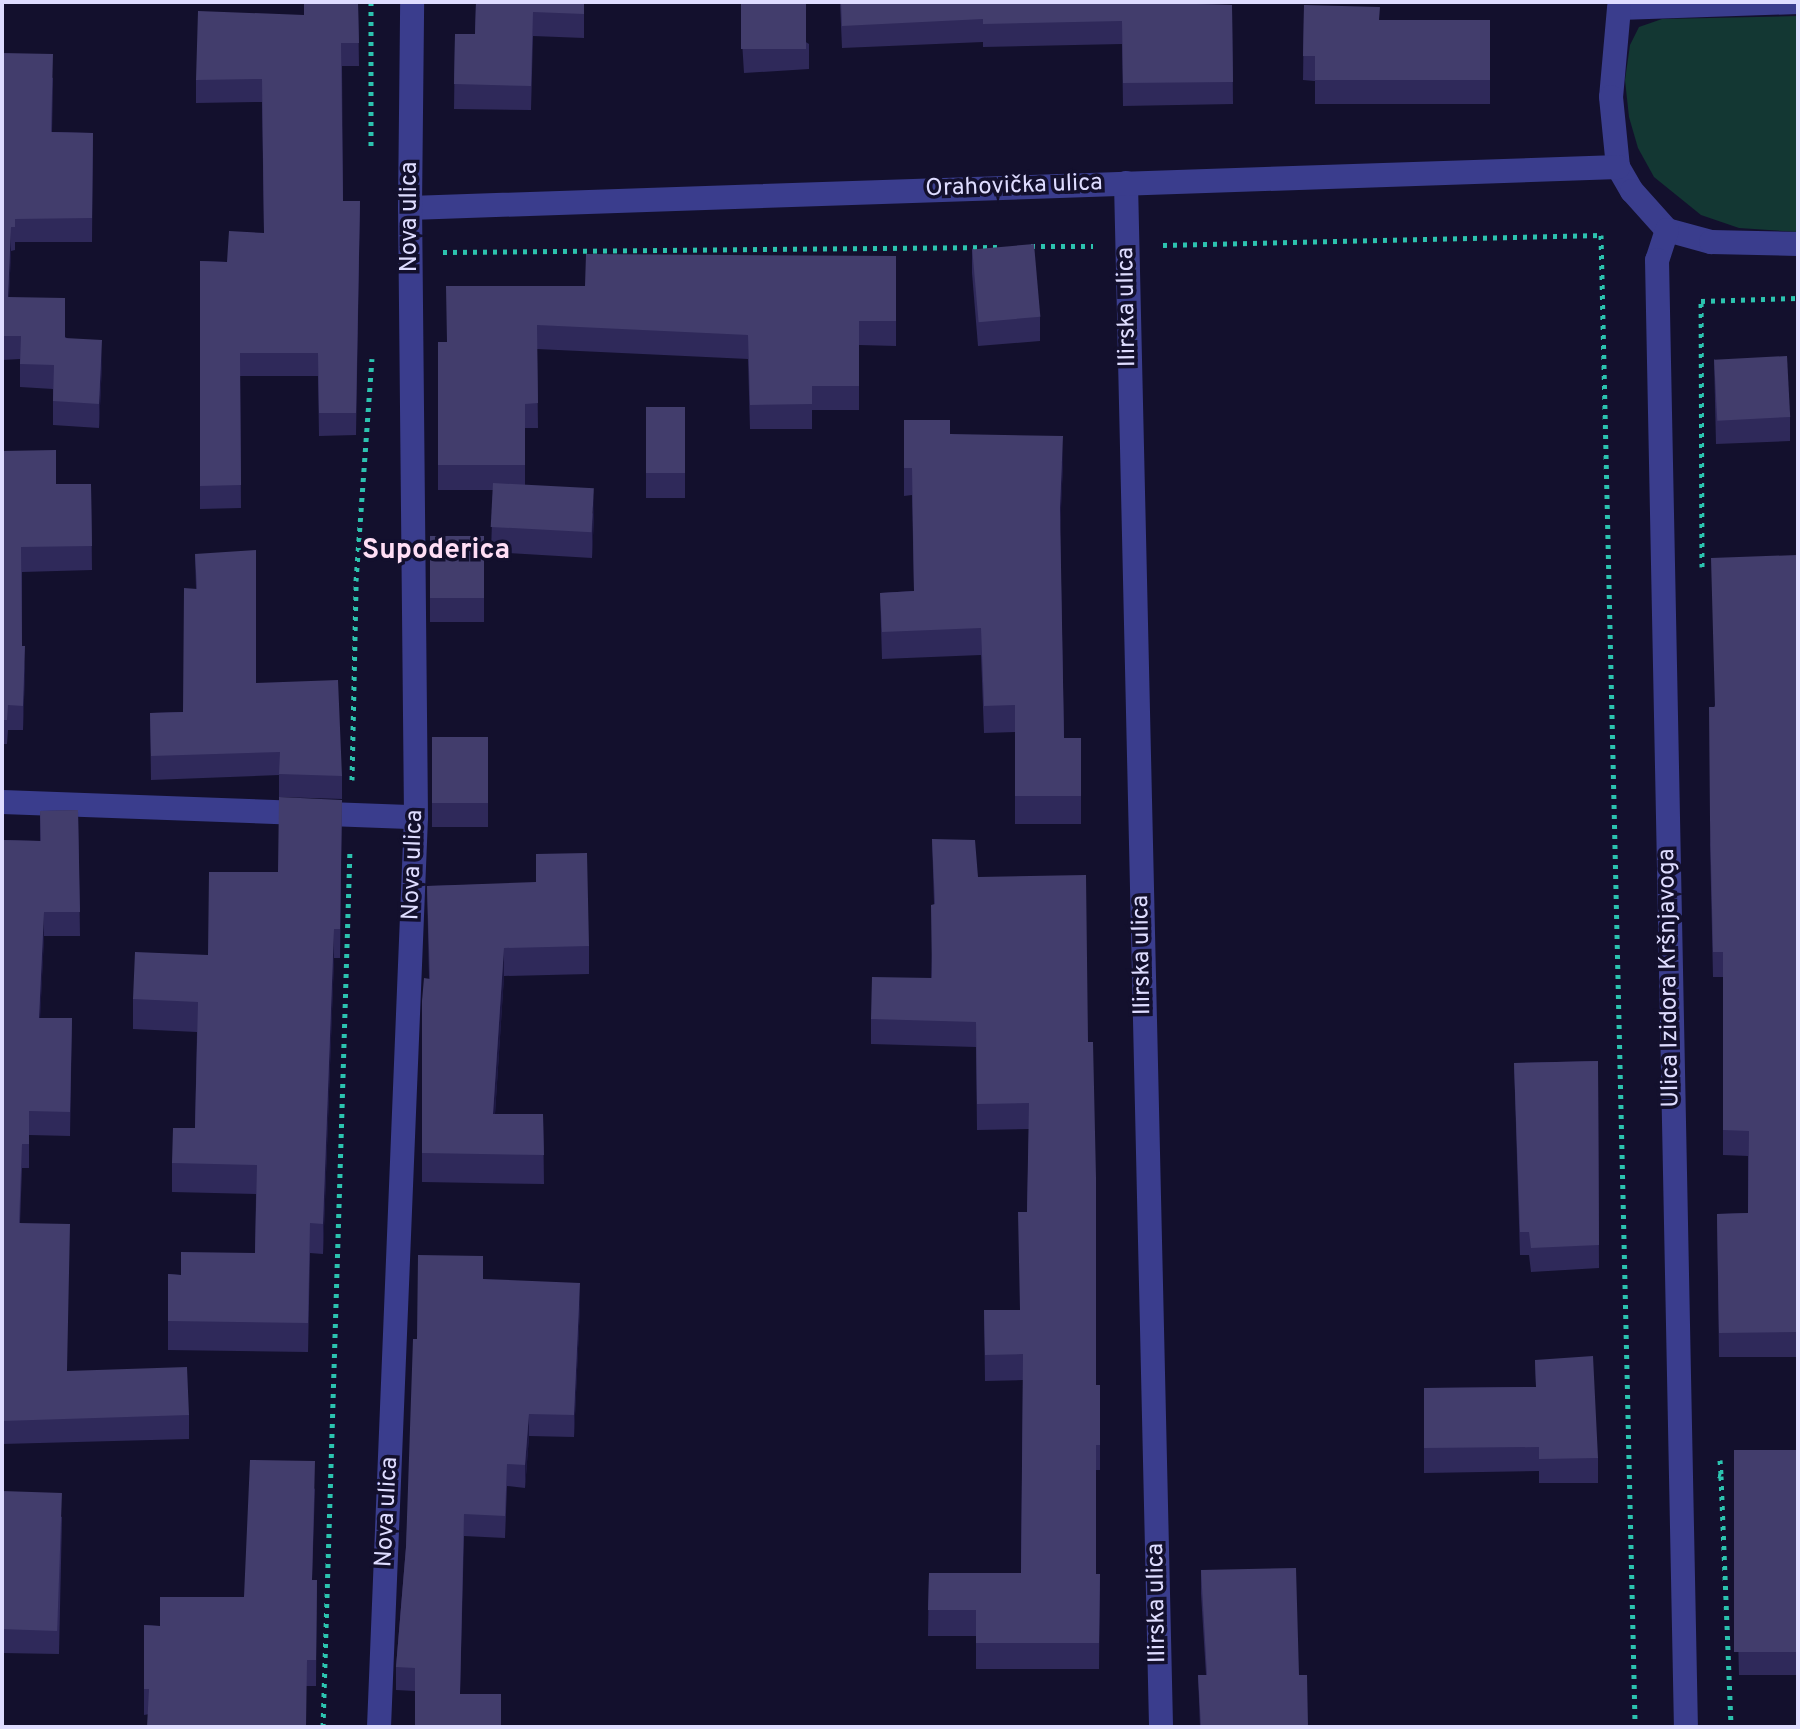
<!DOCTYPE html>
<html>
<head>
<meta charset="utf-8">
<style>
  body { margin:0 }
  #map { position:relative; width:1800px; height:1729px; overflow:hidden; background:#13102d; font-family:Overpass,sans-serif }
  div>[style] { position:absolute }
  [style*='--x'] { left:calc(var(--x)*1px); top:calc(var(--y)*1px); width:calc(var(--w)*1px); rotate:calc(var(--a)*1deg) }
  .green>* { inset:0; background:#133733 }
  .path>* { height:5px; margin-top:-2.5px; transform-origin:0; background:repeating-linear-gradient(90deg,#2cc3af 0 4px,transparent 0 10px) }
  .lane>* { height:24px; margin:-12px; padding:0 12px; transform-origin:12px; border-radius:12px; background:#3a3d8d }
  .street>* { height:24px; margin:-12px; padding:0 12px; transform-origin:12px; border-radius:12px; background:#3a3d8d }
  .wall>* { inset:0; background:#2f295a; transform-origin:0 0 }
  .shaded-wall>* { inset:0; background:#1c1741 }
  .building>* { inset:0; background:#423d6c; transform-origin:0 0 }
  span { translate:-50% -50%; white-space:nowrap; text-align:center; line-height:1.15; -webkit-text-stroke:7px #13102d; paint-order:stroke }
  .street-label { font-size:24px; color:#dedcff }
  .quarter-label { font-size:28px; color:#ffdef5; font-weight:700 }
  .frame { position:absolute; inset:0; border:4px solid #dedcff; pointer-events:none }
</style>
</head>
<body>
<div id="map">
  <div class="green">
    <div style="clip-path:polygon(1798px 16px,1798px 232px,1739px 228px,1701px 215px,1654px 177px,1638px 148px,1629px 117px,1625px 80px,1630px 45px,1639px 27px,1662px 19px)"></div>
  </div>
  <div class="path">
    <div style="--x:371;--y:2;--w:147;--a:90"></div>
    <div style="--x:1163;--y:245;--w:438;--a:-1.3"></div>
    <div style="--x:1601;--y:235;--w:1492;--a:88.69"></div>
    <div style="--x:1031;--y:246;--w:62;--a:0"></div>
    <div style="--x:443;--y:252;--w:554;--a:-0.52"></div>
    <div style="--x:1702;--y:567;--w:266;--a:-90.2"></div>
    <div style="--x:1701;--y:301;--w:97;--a:-1.8"></div>
    <div style="--x:352;--y:780;--w:199;--a:-88.8"></div>
    <div style="--x:356;--y:581;--w:223;--a:-85.9"></div>
    <div style="--x:1720;--y:1460;--w:16;--a:86"></div>
    <div style="--x:1718;--y:1475;--w:3;--a:18"></div>
    <div style="--x:1721;--y:1476;--w:251;--a:87.7"></div>
    <div style="--x:323;--y:1727;--w:877;--a:-88.24"></div>
  </div>
  <div class="lane">
    <div style="--x:2;--y:802;--w:414;--a:2.1"></div>
  </div>
  <div class="street">
    <div style="--x:1798;--y:2;--w:179;--a:178.1"></div>
    <div style="--x:1619;--y:8;--w:89;--a:95.1"></div>
    <div style="--x:1611;--y:97;--w:70;--a:84.3"></div>
    <div style="--x:1618;--y:167;--w:28;--a:60"></div>
    <div style="--x:1632;--y:191;--w:52;--a:48.1"></div>
    <div style="--x:1667;--y:230;--w:46;--a:15.3"></div>
    <div style="--x:1711;--y:242;--w:87;--a:1.3"></div>
    <div style="--x:1126;--y:183;--w:1544;--a:88.7"></div>
    <div style="--x:410;--y:208;--w:1209;--a:-1.94"></div>
    <div style="--x:1667;--y:230;--w:32;--a:108"></div>
    <div style="--x:1657;--y:260;--w:1467;--a:88.87"></div>
    <div style="--x:379;--y:1727;--w:911;--a:-87.67"></div>
    <div style="--x:416;--y:817;--w:609;--a:-90.56"></div>
    <div style="--x:410;--y:208;--w:206;--a:-89.4"></div>
  </div>
  <div class="wall">
    <div style="clip-path:polygon(358px 2px,359px 66px,342px 66px,343px 201px,360px 201px,356px 435px,319px 436px,318px 376px,240px 376px,241px 508px,200px 509px,200px 261px,227px 262px,264px 233px,262px 102px,196px 103px,196px 80px,304px 15px)"></div>
    <div style="clip-path:polygon(476px 2px,584px 2px,584px 38px,533px 36px,531px 110px,454px 109px,455px 34px,475px 34px)"></div>
    <div style="clip-path:polygon(741px 2px,809px 44px,809px 69px,744px 73px,741px 25px)"></div>
    <div style="clip-path:polygon(840px 2px,1125px 2px,1232px 5px,1233px 104px,1123px 106px,1122px 44px,983px 47px,983px 42px,842px 48px)"></div>
    <div style="clip-path:polygon(1304px 5px,1380px 20px,1490px 20px,1490px 104px,1315px 104px,1315px 81px,1303px 80px)"></div>
    <div style="clip-path:polygon(2px 53px,53px 78px,52px 132px,93px 133px,92px 242px,15px 242px,15px 250px,11px 251px,9px 297px,102px 363px,99px 428px,53px 425px,53px 389px,20px 387px,20px 359px,2px 360px)"></div>
    <div style="clip-path:polygon(972px 248px,1040px 317px,1040px 341px,978px 346px,972px 273px)"></div>
    <div style="clip-path:polygon(896px 256px,896px 346px,859px 345px,859px 410px,812px 410px,812px 429px,750px 429px,748px 359px,537px 349px,538px 428px,525px 428px,525px 485px,594px 514px,592px 558px,491px 552px,493px 490px,438px 490px,438px 342px,447px 342px,585px 286px)"></div>
    <div style="clip-path:polygon(1714px 359px,1790px 417px,1790px 441px,1716px 444px)"></div>
    <div style="left:646px;top:407px;width:39px;height:91px"></div>
    <div style="clip-path:polygon(904px 420px,950px 434px,1063px 463px,1060px 528px,1064px 738px,1081px 738px,1081px 824px,1015px 824px,1015px 732px,984px 733px,981px 655px,882px 659px,880px 593px,914px 591px,912px 495px,904px 496px)"></div>
    <div style="clip-path:polygon(2px 451px,56px 484px,91px 484px,92px 570px,22px 572px,22px 646px,25px 670px,23px 730px,8px 730px,7px 744px,2px 744px)"></div>
    <div style="left:430px;top:536px;width:54px;height:86px"></div>
    <div style="clip-path:polygon(195px 554px,256px 683px,342px 776px,342px 799px,279px 797px,279px 775px,151px 780px,150px 713px,183px 712px,196px 589px)"></div>
    <div style="clip-path:polygon(1798px 555px,1798px 1357px,1719px 1357px,1717px 1214px,1748px 1213px,1748px 1156px,1723px 1155px,1723px 977px,1713px 977px,1710px 845px,1714px 707px)"></div>
    <div style="left:432px;top:737px;width:56px;height:90px"></div>
    <div style="clip-path:polygon(342px 800px,340px 958px,334px 958px,323px 1254px,310px 1253px,308px 1352px,168px 1350px,168px 1274px,181px 1275px,255px 1253px,256px 1194px,172px 1192px,172px 1163px,195px 1128px,197px 1032px,133px 1029px,133px 999px,208px 955px,278px 872px)"></div>
    <div style="clip-path:polygon(78px 810px,80px 936px,44px 936px,40px 1018px,72px 1018px,70px 1136px,29px 1135px,29px 1168px,22px 1168px,20px 1223px,67px 1371px,189px 1415px,189px 1439px,2px 1444px,2px 840px,40px 841px,40px 811px)"></div>
    <div style="clip-path:polygon(932px 839px,978px 877px,1088px 1042px,1096px 1385px,1100px 1385px,1100px 1470px,1096px 1470px,1096px 1574px,1100px 1574px,1099px 1669px,976px 1669px,976px 1636px,928px 1636px,929px 1573px,1021px 1573px,1023px 1380px,985px 1381px,984px 1310px,1020px 1310px,1027px 1212px,1029px 1129px,977px 1130px,976px 1047px,871px 1044px,871px 1019px,931px 978px,934px 904px)"></div>
    <div style="clip-path:polygon(536px 854px,589px 946px,589px 974px,504px 976px,495px 1114px,543px 1114px,544px 1184px,422px 1182px,422px 1001px,429px 978px,427px 886px,536px 883px)"></div>
    <div style="clip-path:polygon(1598px 1061px,1599px 1268px,1531px 1272px,1529px 1255px,1520px 1255px,1514px 1063px)"></div>
    <div style="clip-path:polygon(483px 1279px,580px 1305px,574px 1437px,529px 1436px,525px 1488px,507px 1486px,505px 1538px,464px 1536px,460px 1694px,501px 1727px,415px 1691px,396px 1690px,396px 1667px,406px 1547px,417px 1339px)"></div>
    <div style="clip-path:polygon(1535px 1360px,1598px 1458px,1598px 1483px,1539px 1483px,1539px 1471px,1424px 1473px,1424px 1388px,1536px 1387px)"></div>
    <div style="clip-path:polygon(1798px 1450px,1798px 1675px,1739px 1675px,1734px 1475px)"></div>
    <div style="clip-path:polygon(315px 1488px,312px 1580px,317px 1580px,316px 1686px,307px 1686px,144px 1715px,144px 1625px,160px 1626px,244px 1597px)"></div>
    <div style="clip-path:polygon(2px 1491px,62px 1517px,59px 1654px,2px 1653px)"></div>
    <div style="clip-path:polygon(1201px 1570px,1299px 1675px,1308px 1727px,1200px 1727px,1198px 1675px,1206px 1675px,1201px 1594px)"></div>
  </div>
  <div class="shaded-wall">
    <div style="clip-path:polygon(11px 227px,11px 251px,8px 320px,8px 297px)"></div>
    <div style="clip-path:polygon(102px 340px,102px 363px,99px 428px,99px 404px)"></div>
    <div style="clip-path:polygon(1063px 436px,1063px 463px,1060px 536px,1060px 508px)"></div>
    <div style="clip-path:polygon(594px 489px,594px 514px,592px 558px,592px 533px)"></div>
    <div style="clip-path:polygon(25px 646px,25px 670px,23px 730px,23px 706px)"></div>
    <div style="clip-path:polygon(44px 912px,44px 936px,39px 1042px,39px 1018px)"></div>
    <div style="clip-path:polygon(334px 929px,334px 958px,323px 1254px,323px 1224px)"></div>
    <div style="clip-path:polygon(504px 948px,504px 976px,493px 1143px,493px 1114px)"></div>
    <div style="clip-path:polygon(580px 1283px,580px 1305px,574px 1437px,574px 1415px)"></div>
    <div style="clip-path:polygon(529px 1414px,529px 1436px,525px 1488px,525px 1465px)"></div>
  </div>
  <div class="building">
    <div style="clip-path:polygon(304px 2px,358px 2px,359px 43px,341px 43px,343px 201px,360px 201px,356px 413px,319px 413px,318px 353px,240px 353px,241px 485px,200px 486px,200px 261px,227px 262px,229px 231px,264px 233px,262px 79px,196px 80px,198px 11px,304px 15px)"></div>
    <div style="clip-path:polygon(476px 2px,584px 2px,584px 14px,533px 12px,531px 86px,454px 84px,455px 34px,475px 34px)"></div>
    <div style="left:741px;top:2px;width:65px;height:47px"></div>
    <div style="clip-path:polygon(841px 2px,1125px 2px,1232px 5px,1233px 82px,1123px 83px,1122px 21px,983px 24px,983px 19px,842px 26px)"></div>
    <div style="clip-path:polygon(1304px 5px,1380px 7px,1379px 20px,1490px 20px,1490px 80px,1315px 80px,1315px 56px,1303px 56px)"></div>
    <div style="clip-path:polygon(2px 53px,53px 54px,51px 132px,93px 133px,92px 218px,15px 219px,15px 227px,11px 227px,8px 297px,65px 298px,65px 338px,102px 340px,99px 404px,53px 401px,54px 365px,20px 364px,21px 336px,2px 336px)"></div>
    <div style="left:1034px;top:244px;width:73px;height:62px;rotate:85deg"></div>
    <div style="clip-path:polygon(586px 254px,896px 256px,896px 321px,859px 321px,859px 386px,812px 386px,812px 404px,750px 405px,748px 335px,537px 325px,538px 403px,525px 404px,525px 465px,438px 465px,438px 342px,447px 342px,446px 286px,585px 286px)"></div>
    <div style="left:1787px;top:356px;width:61px;height:73px;rotate:87deg"></div>
    <div style="left:646px;top:407px;width:39px;height:66px"></div>
    <div style="clip-path:polygon(904px 420px,950px 420px,950px 434px,1063px 436px,1060px 508px,1064px 738px,1081px 738px,1081px 796px,1015px 796px,1015px 705px,984px 706px,981px 628px,882px 632px,880px 593px,914px 591px,912px 468px,904px 468px)"></div>
    <div style="clip-path:polygon(56px 450px,56px 484px,91px 484px,92px 546px,21px 547px,22px 646px,25px 646px,23px 706px,8px 705px,7px 720px,2px 720px,2px 451px)"></div>
    <div style="left:493px;top:483px;width:101px;height:44px;rotate:3deg"></div>
    <div style="left:430px;top:536px;width:54px;height:62px"></div>
    <div style="clip-path:polygon(256px 550px,256px 683px,338px 680px,342px 776px,279px 774px,280px 752px,151px 756px,150px 713px,183px 712px,184px 588px,197px 589px,195px 554px)"></div>
    <div style="clip-path:polygon(1798px 555px,1798px 1332px,1719px 1333px,1717px 1214px,1748px 1213px,1749px 1131px,1723px 1130px,1723px 952px,1713px 952px,1710px 820px,1709px 707px,1715px 707px,1711px 558px)"></div>
    <div style="left:432px;top:737px;width:56px;height:66px"></div>
    <div style="clip-path:polygon(279px 797px,342px 800px,340px 929px,334px 929px,323px 1224px,310px 1223px,308px 1323px,168px 1321px,168px 1274px,181px 1275px,181px 1252px,255px 1253px,257px 1165px,172px 1163px,173px 1128px,195px 1128px,198px 1002px,133px 999px,135px 952px,208px 955px,209px 872px,278px 872px)"></div>
    <div style="clip-path:polygon(78px 810px,80px 912px,44px 912px,39px 1018px,72px 1018px,70px 1112px,29px 1111px,29px 1144px,22px 1144px,19px 1223px,70px 1224px,67px 1371px,187px 1367px,189px 1415px,2px 1421px,2px 840px,41px 841px,40px 811px)"></div>
    <div style="clip-path:polygon(932px 839px,975px 840px,978px 877px,1086px 875px,1088px 1042px,1093px 1042px,1096px 1178px,1096px 1385px,1100px 1385px,1100px 1445px,1096px 1445px,1096px 1574px,1100px 1574px,1099px 1643px,976px 1643px,976px 1610px,928px 1610px,929px 1573px,1021px 1573px,1023px 1354px,985px 1355px,984px 1310px,1020px 1310px,1018px 1212px,1027px 1212px,1029px 1103px,977px 1104px,976px 1022px,871px 1019px,872px 977px,932px 978px,931px 905px,935px 904px)"></div>
    <div style="clip-path:polygon(587px 853px,589px 946px,504px 948px,493px 1114px,543px 1114px,544px 1155px,422px 1153px,422px 1001px,424px 978px,430px 979px,427px 886px,536px 882px,536px 854px)"></div>
    <div style="clip-path:polygon(1598px 1061px,1599px 1245px,1531px 1248px,1529px 1232px,1520px 1232px,1514px 1063px)"></div>
    <div style="clip-path:polygon(418px 1255px,483px 1256px,483px 1279px,580px 1283px,574px 1415px,529px 1414px,525px 1465px,507px 1464px,505px 1516px,464px 1514px,460px 1694px,501px 1694px,501px 1727px,415px 1727px,415px 1668px,396px 1667px,406px 1547px,413px 1339px,417px 1339px)"></div>
    <div style="clip-path:polygon(1593px 1356px,1598px 1458px,1539px 1459px,1539px 1447px,1424px 1448px,1424px 1388px,1536px 1387px,1535px 1360px)"></div>
    <div style="left:1798px;top:1450px;width:202px;height:64px;rotate:90deg"></div>
    <div style="clip-path:polygon(250px 1460px,315px 1461px,312px 1580px,317px 1580px,316px 1660px,307px 1660px,306px 1727px,147px 1727px,149px 1689px,144px 1689px,144px 1625px,160px 1626px,160px 1597px,244px 1597px)"></div>
    <div style="left:2px;top:1491px;width:60px;height:138px;rotate:2deg"></div>
    <div style="clip-path:polygon(1296px 1568px,1299px 1675px,1307px 1675px,1308px 1727px,1201px 1727px,1198px 1675px,1207px 1675px,1201px 1570px)"></div>
  </div>
  <div class="street-label">
    <span style="left:1014px;top:187px;rotate:-2deg">Orahovička ulica</span>
    <span style="left:411px;top:217px;rotate:-90deg">Nova ulica</span>
    <span style="left:1128px;top:307px;rotate:-91deg">Ilirska ulica</span>
    <span style="left:414px;top:865px;rotate:-88deg">Nova ulica</span>
    <span style="left:1143px;top:955px;rotate:-91deg">Ilirska ulica</span>
    <span style="left:1670px;top:978px;rotate:-91deg">Ulica Izidora Kršnjavoga</span>
    <span style="left:388px;top:1512px;rotate:-87deg">Nova ulica</span>
    <span style="left:1158px;top:1603px;rotate:-91deg">Ilirska ulica</span>
  </div>
  <div class="quarter-label">
    <span style="left:436px;top:551px">Supoderica</span>
  </div>
  <div class="frame"></div>
</div>
</body>
</html>
